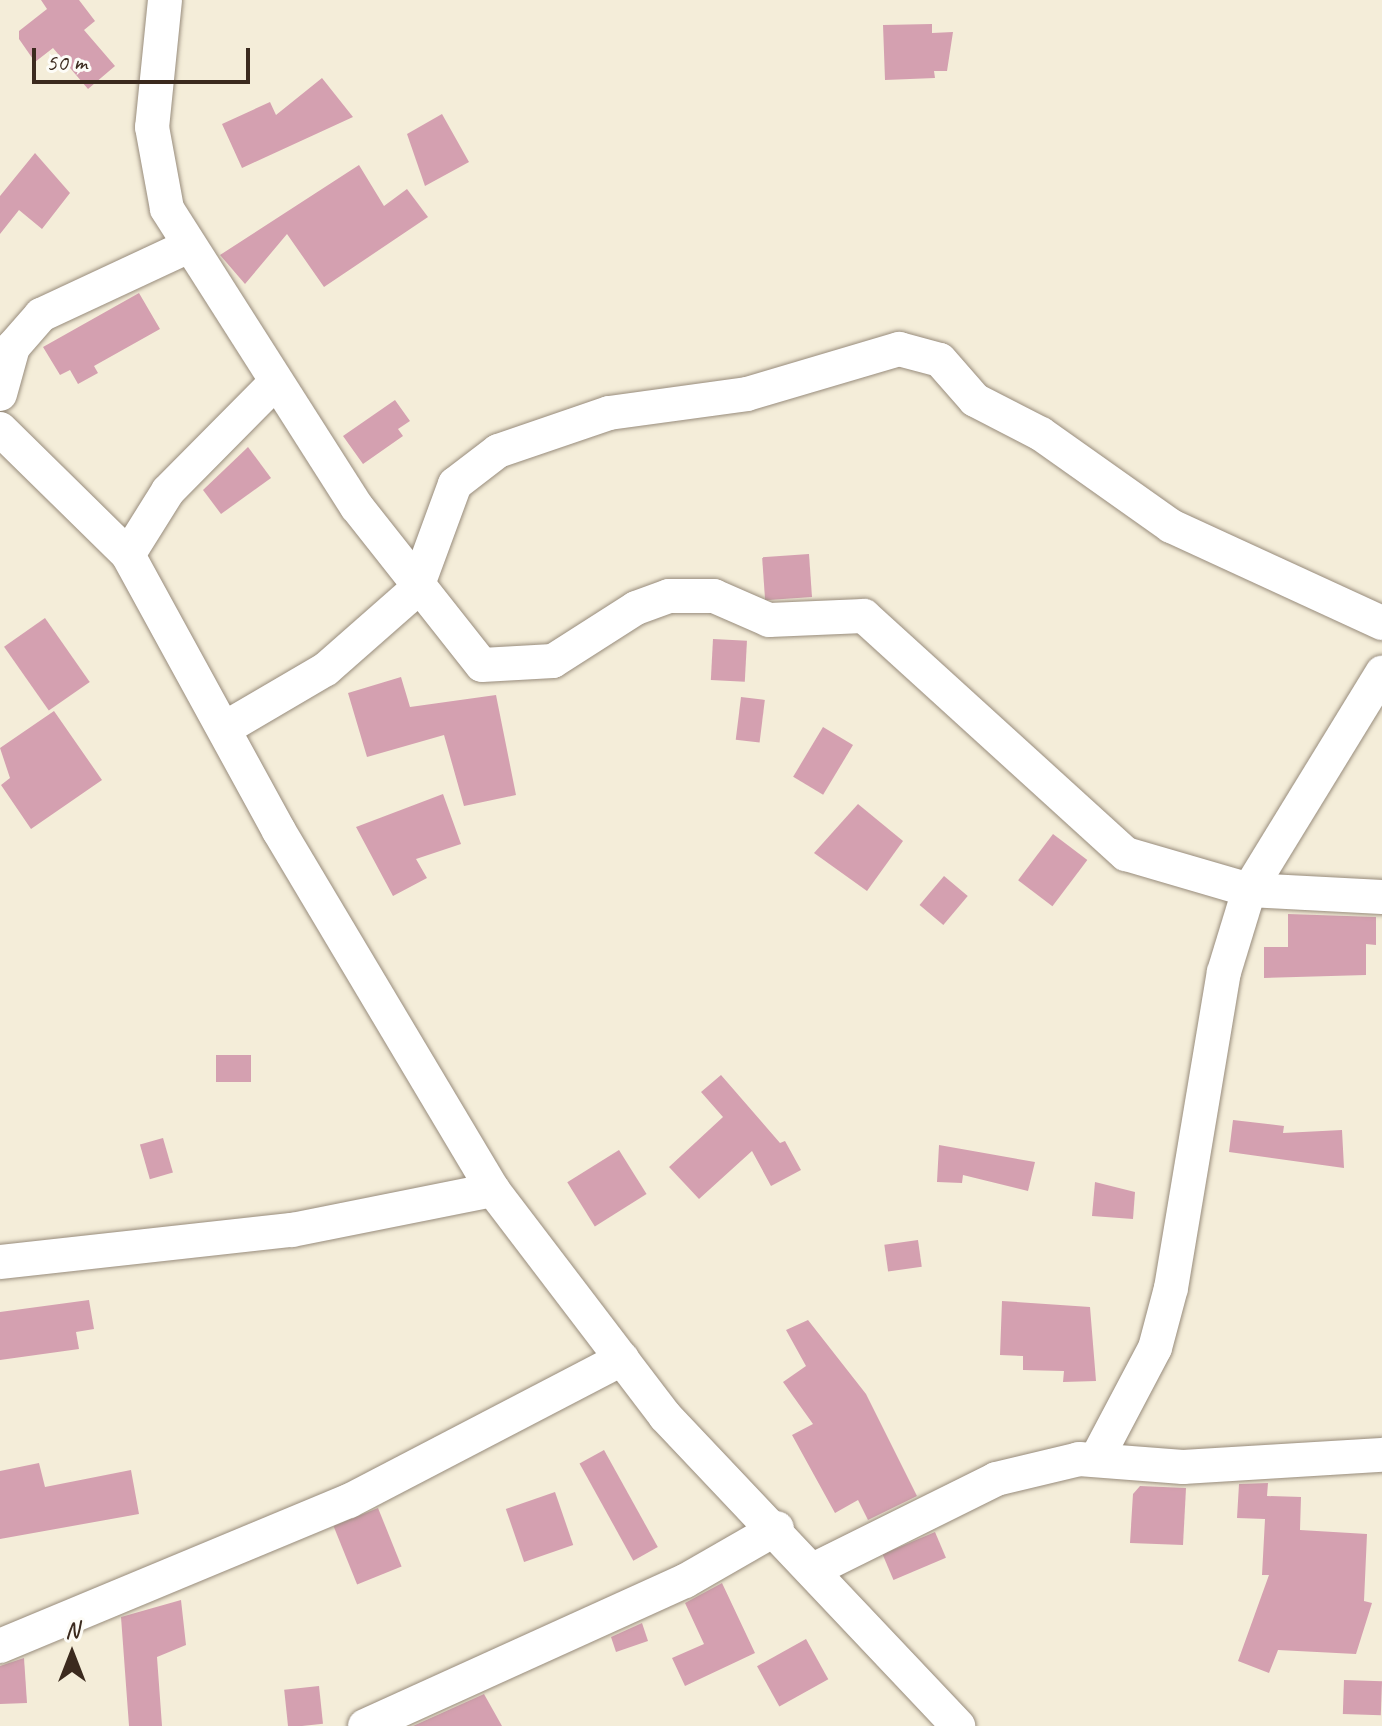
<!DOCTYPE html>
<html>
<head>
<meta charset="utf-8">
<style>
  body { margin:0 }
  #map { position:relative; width:1382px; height:1726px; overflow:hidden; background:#f4edd9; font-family:Caveat,sans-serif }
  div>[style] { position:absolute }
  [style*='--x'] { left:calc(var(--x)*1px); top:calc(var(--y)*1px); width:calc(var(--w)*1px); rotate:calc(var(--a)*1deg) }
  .building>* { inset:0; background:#d4a0b0; transform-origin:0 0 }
  .roads { filter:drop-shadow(0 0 2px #988c7c) drop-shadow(0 0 2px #988c7c) }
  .street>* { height:34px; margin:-17px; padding:0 17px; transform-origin:17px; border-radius:17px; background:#fff }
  span { translate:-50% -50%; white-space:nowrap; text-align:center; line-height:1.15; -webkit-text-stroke:6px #fdfcf7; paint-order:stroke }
  .north { position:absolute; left:32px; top:1614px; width:80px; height:80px; -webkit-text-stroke:6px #fdfcf7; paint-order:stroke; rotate:0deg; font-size:22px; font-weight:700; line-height:32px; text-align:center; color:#3b2a1e }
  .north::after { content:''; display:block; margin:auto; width:28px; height:36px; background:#3b2a1e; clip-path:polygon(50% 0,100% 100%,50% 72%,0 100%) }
  .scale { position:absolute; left:32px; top:48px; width:218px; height:36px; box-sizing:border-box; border:4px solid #3b2a1e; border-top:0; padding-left:10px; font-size:24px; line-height:28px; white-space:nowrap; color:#3b2a1e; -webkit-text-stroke:6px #fdfcf7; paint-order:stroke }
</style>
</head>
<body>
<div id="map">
  <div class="building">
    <div style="clip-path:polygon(41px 0,79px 0,95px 21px,84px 30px,115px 66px,88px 89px,53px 48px,35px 62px,19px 39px,19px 31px,47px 9px)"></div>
    <div style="clip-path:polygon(932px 24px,932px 33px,953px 32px,947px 71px,934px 71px,935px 78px,885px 80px,883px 25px)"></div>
    <div style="clip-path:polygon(322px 78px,353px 117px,242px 168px,222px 124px,270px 102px,276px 115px)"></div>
    <div style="clip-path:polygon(442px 114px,469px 162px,425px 186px,407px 134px)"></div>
    <div style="clip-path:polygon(35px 153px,70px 193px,42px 229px,19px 210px,0 234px,0 196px)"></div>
    <div style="clip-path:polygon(359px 165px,384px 206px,407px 189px,428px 217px,324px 287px,287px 234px,245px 284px,220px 255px)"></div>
    <div style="clip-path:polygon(139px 293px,160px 329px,94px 366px,98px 373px,78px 384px,70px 370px,60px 375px,43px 347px)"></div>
    <div style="clip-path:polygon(395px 400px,410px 421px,398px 429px,403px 436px,363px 464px,343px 436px)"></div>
    <div style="clip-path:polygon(248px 447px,271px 478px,221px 514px,203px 490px)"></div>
    <div style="left:809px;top:554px;width:43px;height:47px;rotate:86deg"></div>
    <div style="left:45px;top:618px;width:78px;height:50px;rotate:55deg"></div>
    <div style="left:713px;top:639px;width:34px;height:41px;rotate:3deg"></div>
    <div style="clip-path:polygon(401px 677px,410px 707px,496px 695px,516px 795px,464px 806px,444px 735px,367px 757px,348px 693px)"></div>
    <div style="left:741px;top:697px;width:24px;height:43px;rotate:7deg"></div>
    <div style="clip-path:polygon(54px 711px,102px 780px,31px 829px,1px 785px,10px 778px,0 748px)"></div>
    <div style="left:823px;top:727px;width:35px;height:58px;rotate:31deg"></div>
    <div style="clip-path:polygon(443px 794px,461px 844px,416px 859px,427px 878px,393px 896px,356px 827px)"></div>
    <div style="clip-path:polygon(858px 804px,903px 841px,867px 891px,814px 853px)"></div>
    <div style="left:1053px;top:834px;width:43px;height:58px;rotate:37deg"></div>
    <div style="left:944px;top:876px;width:31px;height:38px;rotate:40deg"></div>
    <div style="clip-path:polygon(1288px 914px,1376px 917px,1376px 945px,1366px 944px,1366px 975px,1264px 978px,1264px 947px,1288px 947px)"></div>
    <div style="left:216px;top:1055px;width:35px;height:27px"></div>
    <div style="clip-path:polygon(721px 1075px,780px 1143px,785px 1141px,801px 1170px,771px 1186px,752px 1151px,699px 1199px,669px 1167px,723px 1117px,701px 1092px)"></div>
    <div style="clip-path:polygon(1233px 1120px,1284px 1126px,1283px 1133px,1342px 1130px,1344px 1168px,1229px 1152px)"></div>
    <div style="left:163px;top:1138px;width:36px;height:24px;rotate:74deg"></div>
    <div style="clip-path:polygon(939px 1145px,1035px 1162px,1028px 1191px,963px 1175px,962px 1183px,937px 1182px)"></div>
    <div style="left:619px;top:1150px;width:52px;height:61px;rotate:58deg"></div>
    <div style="clip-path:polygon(1095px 1182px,1135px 1192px,1133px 1219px,1092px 1216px)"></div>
    <div style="left:918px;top:1240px;width:27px;height:34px;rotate:82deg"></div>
    <div style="clip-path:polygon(89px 1300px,94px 1329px,76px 1332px,79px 1349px,0 1360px,0 1312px)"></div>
    <div style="clip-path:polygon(1002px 1301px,1090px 1307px,1096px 1381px,1063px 1382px,1064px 1371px,1023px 1370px,1023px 1356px,1000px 1355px)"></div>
    <div style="clip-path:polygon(808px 1320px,866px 1394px,917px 1496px,868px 1520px,858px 1500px,835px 1513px,792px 1435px,813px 1424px,783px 1382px,806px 1366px,786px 1330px)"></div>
    <div style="left:604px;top:1450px;width:111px;height:28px;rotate:61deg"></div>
    <div style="clip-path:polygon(39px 1463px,45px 1487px,131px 1470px,139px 1514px,0 1539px,0 1471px)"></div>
    <div style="clip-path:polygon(1268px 1483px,1267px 1496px,1301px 1497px,1300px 1530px,1367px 1534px,1364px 1601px,1372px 1603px,1356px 1654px,1278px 1650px,1269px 1673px,1238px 1661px,1269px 1575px,1262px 1575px,1265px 1519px,1237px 1518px,1239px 1484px)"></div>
    <div style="clip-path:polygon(1140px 1486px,1186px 1488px,1183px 1545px,1130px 1543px,1133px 1494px)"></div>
    <div style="left:555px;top:1492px;width:56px;height:52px;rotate:71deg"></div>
    <div style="left:378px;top:1508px;width:63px;height:48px;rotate:68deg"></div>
    <div style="left:935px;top:1532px;width:28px;height:57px;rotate:67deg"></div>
    <div style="clip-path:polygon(722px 1583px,755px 1653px,685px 1686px,672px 1658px,704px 1644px,685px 1603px)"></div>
    <div style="clip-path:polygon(181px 1600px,186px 1645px,157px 1657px,162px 1726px,129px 1726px,121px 1617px)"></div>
    <div style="clip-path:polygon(642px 1623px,648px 1641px,616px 1652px,611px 1637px)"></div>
    <div style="left:806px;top:1639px;width:46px;height:56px;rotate:61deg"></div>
    <div style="clip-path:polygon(24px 1658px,27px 1703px,0 1704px,0 1666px)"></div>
    <div style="left:1344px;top:1680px;width:38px;height:34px;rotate:2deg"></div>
    <div style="left:319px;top:1686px;width:38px;height:35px;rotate:84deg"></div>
    <div style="clip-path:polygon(484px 1694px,502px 1726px,413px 1726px)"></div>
  </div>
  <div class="roads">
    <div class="street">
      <div style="--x:165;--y:0;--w:128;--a:95.8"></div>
      <div style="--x:152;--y:127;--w:83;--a:79.6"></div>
      <div style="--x:167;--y:209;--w:353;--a:57.5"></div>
      <div style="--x:357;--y:507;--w:201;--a:51.7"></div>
      <div style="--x:482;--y:665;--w:71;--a:-3.2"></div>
      <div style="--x:553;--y:661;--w:98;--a:-32.6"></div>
      <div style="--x:636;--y:608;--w:35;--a:-20"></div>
      <div style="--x:669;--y:596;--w:45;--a:0"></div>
      <div style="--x:714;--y:596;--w:60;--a:23.6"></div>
      <div style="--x:769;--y:620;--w:95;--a:-2.4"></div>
      <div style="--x:864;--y:616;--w:354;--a:42.3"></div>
      <div style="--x:1126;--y:854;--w:128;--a:16.3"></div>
      <div style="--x:1249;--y:890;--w:133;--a:3"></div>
      <div style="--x:0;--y:394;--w:49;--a:-74.5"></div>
      <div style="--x:13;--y:347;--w:43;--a:-48.8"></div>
      <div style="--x:41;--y:315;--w:163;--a:-25"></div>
      <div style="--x:0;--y:429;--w:180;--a:44.5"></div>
      <div style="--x:128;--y:555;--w:315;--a:61.3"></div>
      <div style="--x:279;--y:831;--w:418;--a:59.2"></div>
      <div style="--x:493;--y:1190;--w:284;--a:52.7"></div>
      <div style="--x:665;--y:1416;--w:427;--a:46.6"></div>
      <div style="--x:128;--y:555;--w:75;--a:-58"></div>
      <div style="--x:168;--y:491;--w:149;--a:-45.3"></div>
      <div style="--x:227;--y:727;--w:115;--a:-30.4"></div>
      <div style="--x:326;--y:669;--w:120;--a:-41.3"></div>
      <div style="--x:416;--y:590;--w:113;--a:-69.8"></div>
      <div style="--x:455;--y:484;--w:54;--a:-37.5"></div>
      <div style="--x:498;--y:451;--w:117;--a:-18.9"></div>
      <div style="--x:609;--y:413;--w:139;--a:-7.8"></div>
      <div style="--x:747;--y:394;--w:159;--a:-16.5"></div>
      <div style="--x:899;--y:349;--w:42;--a:15"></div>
      <div style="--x:940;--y:360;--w:53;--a:48.8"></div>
      <div style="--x:975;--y:400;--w:74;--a:27.3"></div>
      <div style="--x:1041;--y:434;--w:159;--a:35.3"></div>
      <div style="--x:1171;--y:526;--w:232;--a:24.7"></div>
      <div style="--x:0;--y:1262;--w:294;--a:-6.3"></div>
      <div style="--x:292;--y:1230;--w:205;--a:-11.3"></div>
      <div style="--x:1098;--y:1456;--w:122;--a:-62.2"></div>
      <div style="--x:1155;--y:1348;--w:62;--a:-75.1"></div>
      <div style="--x:1171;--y:1288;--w:320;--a:-80.5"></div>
      <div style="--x:1224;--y:972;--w:86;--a:-73"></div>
      <div style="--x:1249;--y:890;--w:255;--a:-58.5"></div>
      <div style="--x:815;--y:1569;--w:202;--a:-26.4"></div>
      <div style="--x:996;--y:1479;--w:85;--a:-13.5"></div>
      <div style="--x:1079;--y:1459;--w:104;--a:4.4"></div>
      <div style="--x:1183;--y:1467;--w:199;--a:-3.5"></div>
      <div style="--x:0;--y:1646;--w:378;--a:-22.6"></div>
      <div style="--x:349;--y:1501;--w:308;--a:-27.5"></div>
      <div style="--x:365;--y:1726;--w:351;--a:-24.4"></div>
      <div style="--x:685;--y:1581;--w:106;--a:-29.9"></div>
    </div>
  </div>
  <div class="north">N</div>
  <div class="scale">50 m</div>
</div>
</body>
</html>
